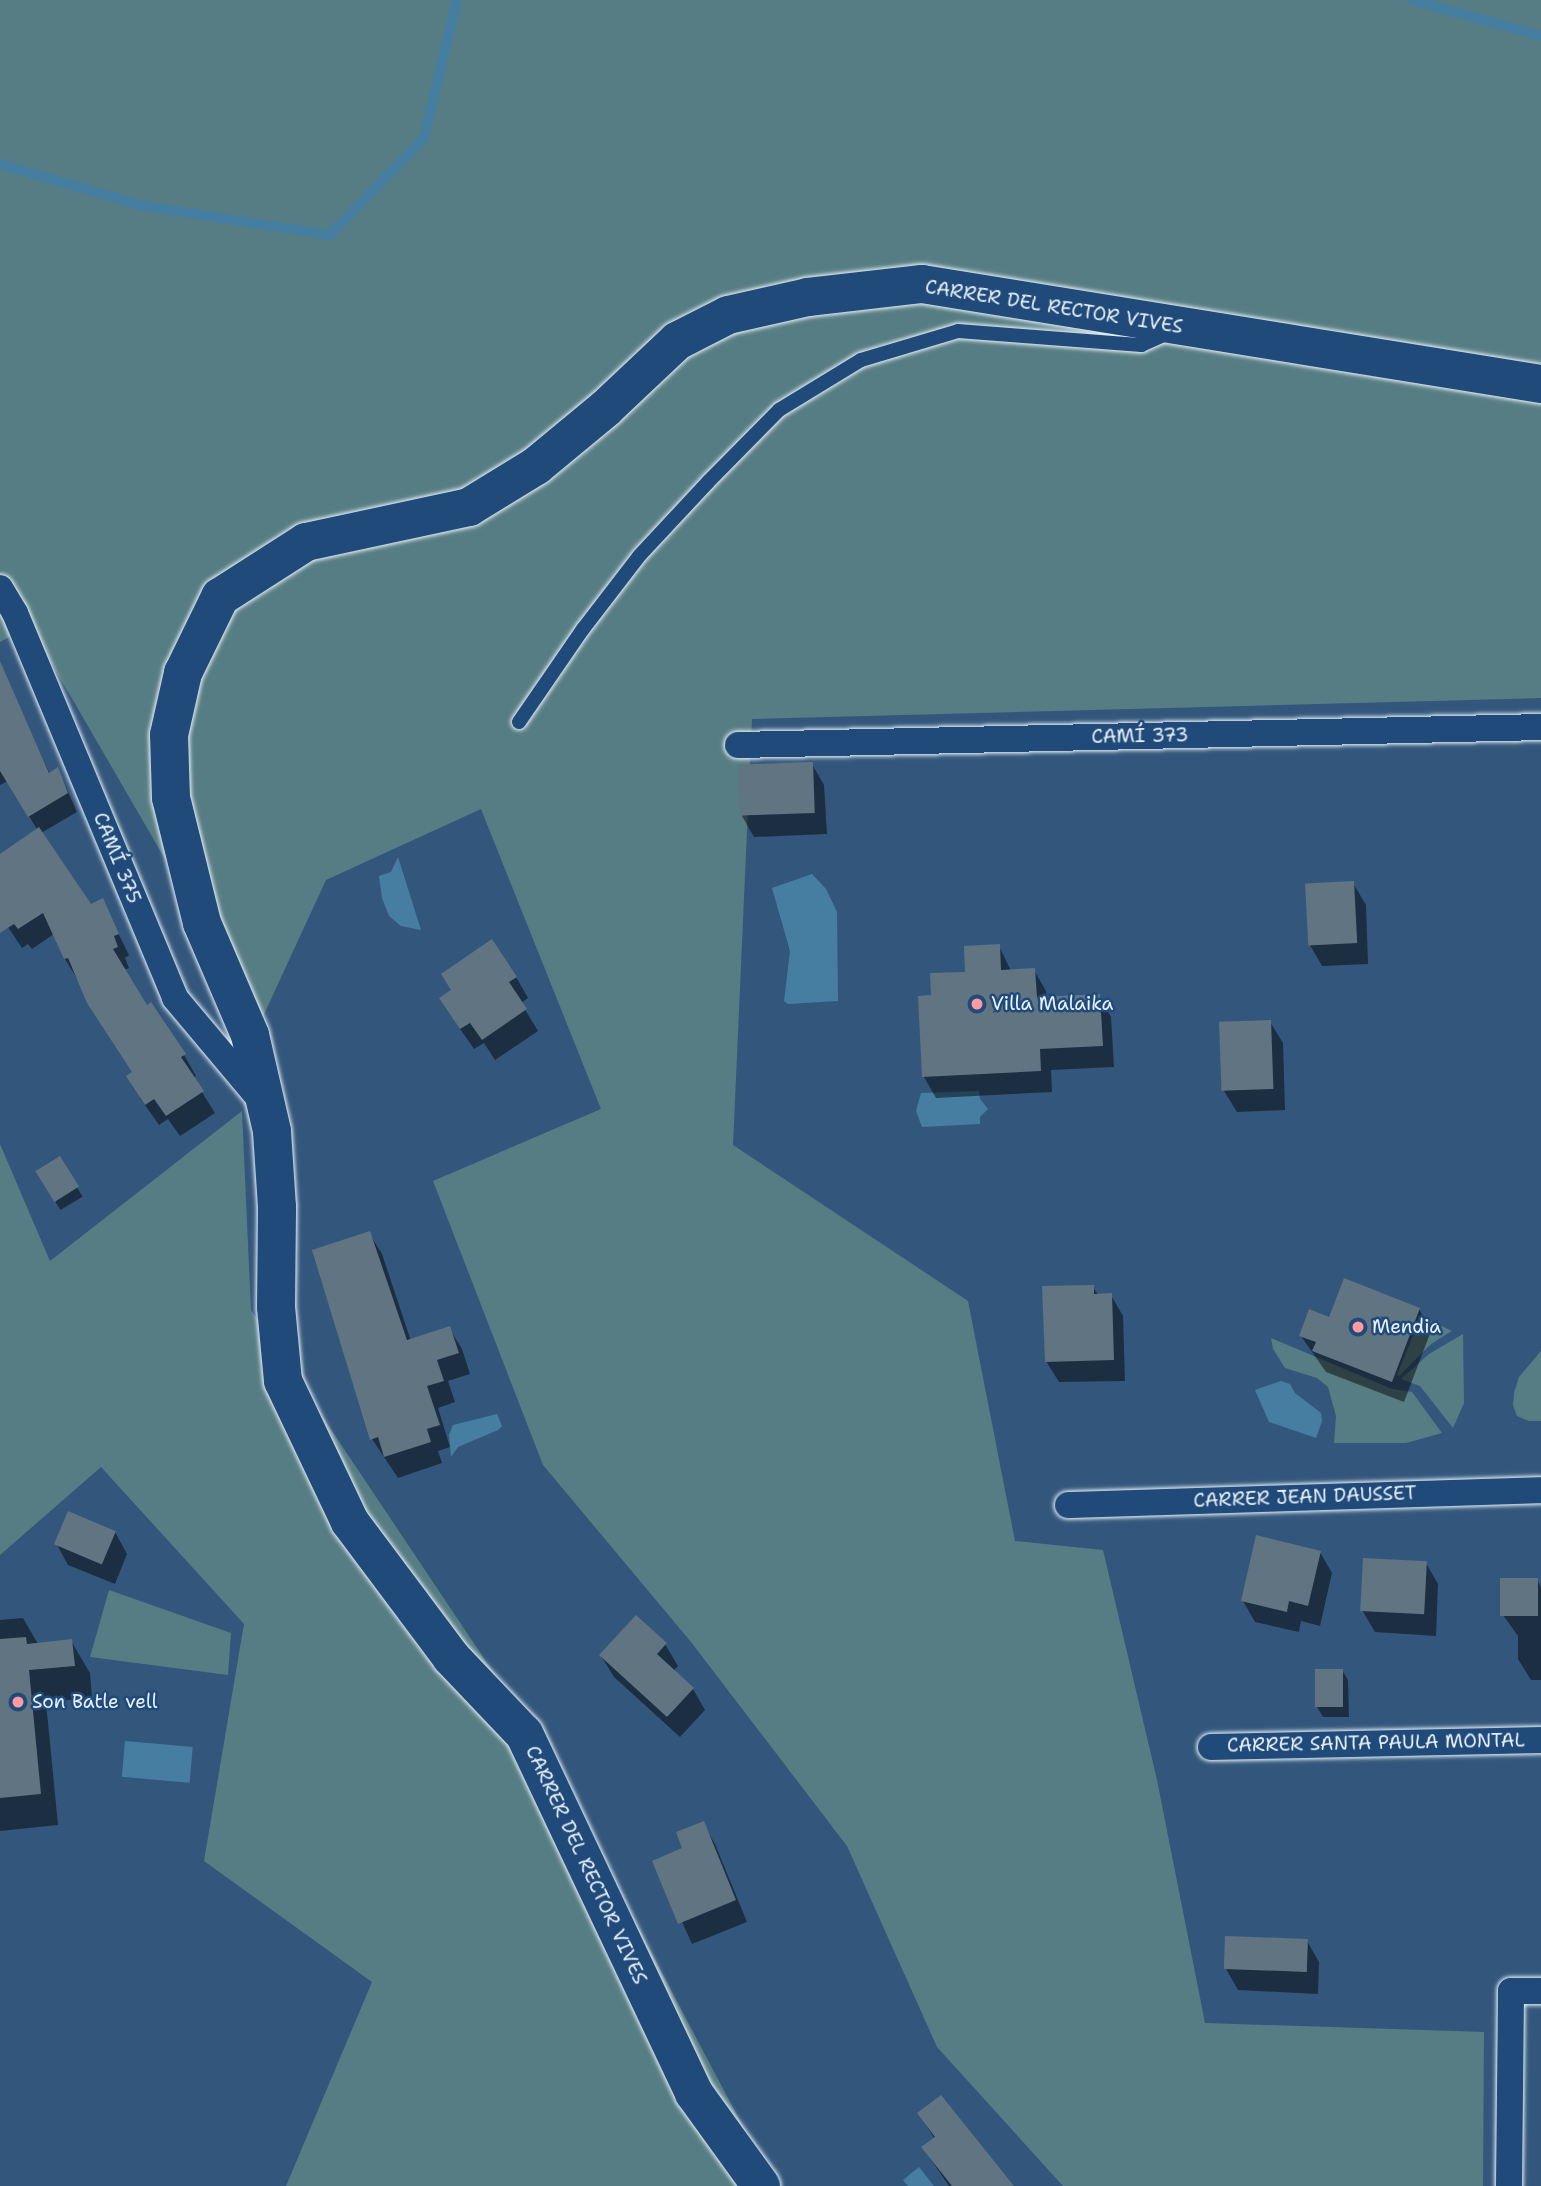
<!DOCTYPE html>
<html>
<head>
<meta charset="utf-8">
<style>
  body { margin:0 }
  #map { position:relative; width:1541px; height:2186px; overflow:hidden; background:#33577c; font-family:"Shantell Sans",sans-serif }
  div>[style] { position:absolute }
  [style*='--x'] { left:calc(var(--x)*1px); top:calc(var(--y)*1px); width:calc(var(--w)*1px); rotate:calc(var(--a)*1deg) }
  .green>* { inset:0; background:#567d83 }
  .water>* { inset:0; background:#467ea2; transform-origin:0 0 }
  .shadow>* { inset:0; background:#0007; transform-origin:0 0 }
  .stream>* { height:10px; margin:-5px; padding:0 5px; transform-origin:5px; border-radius:5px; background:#467ea2 }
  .building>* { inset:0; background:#617482; transform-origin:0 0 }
  .roads { filter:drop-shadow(0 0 2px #e8f1f8) drop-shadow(0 0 2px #e8f1f8) }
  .lane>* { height:14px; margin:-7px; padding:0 7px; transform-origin:7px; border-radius:7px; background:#1f4a7a }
  .street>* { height:26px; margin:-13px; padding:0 13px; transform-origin:13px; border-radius:13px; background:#1f4a7a }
  .secondary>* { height:38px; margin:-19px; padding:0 19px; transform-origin:19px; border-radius:19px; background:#1f4a7a }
  .dots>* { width:19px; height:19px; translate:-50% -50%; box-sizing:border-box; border:4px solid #1f4a7a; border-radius:50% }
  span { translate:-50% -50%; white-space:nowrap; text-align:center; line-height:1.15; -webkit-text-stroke:5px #1f4a7a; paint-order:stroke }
  .street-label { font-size:19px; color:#e8f1f8 }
  .poi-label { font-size:19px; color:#e8f1f8 }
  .left { translate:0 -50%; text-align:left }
</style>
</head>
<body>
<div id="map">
  <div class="green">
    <div style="clip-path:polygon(0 0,1541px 0,1541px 698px,752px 719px,733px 1145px,968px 1301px,1015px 1541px,1103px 1550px,1157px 1780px,1205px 2023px,1484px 2032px,1483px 2186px,1063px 2186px,937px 2047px,847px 1846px,691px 1642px,543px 1465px,433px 1181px,601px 1109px,481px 809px,326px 880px,260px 1023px,30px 626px,0 642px)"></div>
    <div style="clip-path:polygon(242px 1111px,251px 1310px,540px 1742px,767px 2172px,753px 2186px,286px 2186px,372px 1982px,204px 1861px,244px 1624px,101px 1467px,0 1555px,0 1144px,50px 1261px)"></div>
    <div style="clip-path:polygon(1421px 1316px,1452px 1331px,1431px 1344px,1399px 1376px,1397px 1375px)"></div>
    <div style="clip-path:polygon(1463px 1334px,1464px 1403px,1453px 1428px,1420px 1386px,1401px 1379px,1429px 1354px)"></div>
    <div style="clip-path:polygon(1271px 1338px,1392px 1389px,1412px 1392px,1442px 1433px,1406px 1443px,1334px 1443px,1336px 1416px,1328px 1387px,1317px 1378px,1285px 1368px,1273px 1349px)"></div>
    <div style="clip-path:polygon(1541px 1351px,1541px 1421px,1529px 1421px,1517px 1416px,1513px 1405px,1514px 1393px,1519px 1377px)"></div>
    <div style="clip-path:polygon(109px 1590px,231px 1633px,228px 1675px,90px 1657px)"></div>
  </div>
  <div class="water">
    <div style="clip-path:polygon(398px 857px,421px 930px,401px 926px,389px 916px,382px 898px,379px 876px,391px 872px)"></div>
    <div style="clip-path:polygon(812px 874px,826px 889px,837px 912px,838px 1001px,788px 1004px,784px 1001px,790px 951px,772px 888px)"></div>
    <div style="clip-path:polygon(979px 1091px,980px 1099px,988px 1109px,980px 1117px,980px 1124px,922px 1127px,916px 1111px,921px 1093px)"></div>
    <div style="clip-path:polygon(1281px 1381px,1290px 1384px,1295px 1393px,1321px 1413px,1322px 1421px,1316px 1438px,1269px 1422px,1255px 1390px)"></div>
    <div style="clip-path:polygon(497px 1414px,502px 1426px,498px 1430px,458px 1447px,451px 1457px,449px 1435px,453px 1425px)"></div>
    <div style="left:125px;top:1741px;width:68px;height:36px;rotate:5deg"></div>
    <div style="clip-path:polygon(919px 2167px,934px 2186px,908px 2186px,903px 2180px)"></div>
  </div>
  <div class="shadow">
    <div style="clip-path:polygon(8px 683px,50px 774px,58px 769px,77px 812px,41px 833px,90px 906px,102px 901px,129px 955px,125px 958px,129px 968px,124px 970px,147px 1007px,184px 1055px,196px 1076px,193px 1078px,215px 1113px,180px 1136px,168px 1119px,159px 1125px,140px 1098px,134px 1073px,65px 959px,54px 934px,32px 949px,28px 944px,22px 948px,0 915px,0 856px,38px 831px,8px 781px,0 785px,0 687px)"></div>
    <div style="clip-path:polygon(812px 764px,824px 785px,827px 834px,754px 837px,742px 816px)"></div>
    <div style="clip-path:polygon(1353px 883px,1366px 905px,1368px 964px,1322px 966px,1310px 945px)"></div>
    <div style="clip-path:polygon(999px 946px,1011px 971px,1034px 970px,1046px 991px,1047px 998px,1099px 996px,1111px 1017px,1114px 1067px,1051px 1070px,1052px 1092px,936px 1098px,924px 1077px,919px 997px,933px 997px)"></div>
    <div style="clip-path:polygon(516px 977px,528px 998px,521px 1003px,538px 1031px,495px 1060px,484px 1043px,474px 1049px,454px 1020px,453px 992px)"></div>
    <div style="clip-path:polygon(1270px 1022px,1283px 1043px,1285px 1110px,1237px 1112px,1224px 1091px)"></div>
    <div style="left:60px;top:1159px;width:44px;height:26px;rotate:59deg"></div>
    <div style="clip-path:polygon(369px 1233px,382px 1254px,411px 1341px,449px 1328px,462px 1349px,470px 1374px,448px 1381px,455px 1402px,438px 1408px,450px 1447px,438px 1451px,442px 1463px,398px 1478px,372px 1439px)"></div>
    <div style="clip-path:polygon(1093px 1287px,1098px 1295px,1111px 1295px,1123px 1316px,1125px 1381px,1059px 1382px,1046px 1361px)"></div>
    <div style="clip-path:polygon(1419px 1309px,1431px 1331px,1404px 1402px,1326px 1372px,1301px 1336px,1330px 1320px)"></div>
    <div style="clip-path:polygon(115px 1532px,127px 1554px,115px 1584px,68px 1565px,56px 1543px)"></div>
    <div style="clip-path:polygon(1320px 1552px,1332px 1573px,1320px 1626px,1301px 1621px,1299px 1632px,1255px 1622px,1243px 1601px)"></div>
    <div style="clip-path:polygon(1426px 1563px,1438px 1584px,1436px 1636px,1375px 1632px,1362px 1610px)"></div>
    <div style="clip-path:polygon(1537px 1580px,1541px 1587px,1541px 1680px,1531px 1680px,1518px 1659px,1518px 1636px,1503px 1615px)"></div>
    <div style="clip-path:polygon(23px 1618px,38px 1644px,71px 1641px,90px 1673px,92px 1698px,46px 1702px,58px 1825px,0 1831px,0 1620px)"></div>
    <div style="clip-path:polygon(665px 1644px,678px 1666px,673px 1671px,693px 1689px,705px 1710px,680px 1737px,614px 1677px,601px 1656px)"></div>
    <div style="clip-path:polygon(1342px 1670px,1348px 1680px,1349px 1717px,1323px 1717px,1317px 1707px)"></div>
    <div style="clip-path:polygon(703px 1823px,715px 1844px,747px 1922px,692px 1944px,655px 1862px,685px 1849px)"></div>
    <div style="clip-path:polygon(1307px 1941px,1319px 1962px,1318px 1994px,1238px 1990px,1226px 1969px)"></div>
    <div style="clip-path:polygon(919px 2114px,1011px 2186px,949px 2186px,923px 2148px,935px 2139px)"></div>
  </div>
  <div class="stream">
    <div style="--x:1412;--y:0;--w:134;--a:15.6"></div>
    <div style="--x:0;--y:164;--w:150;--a:16.3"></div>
    <div style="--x:144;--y:206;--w:188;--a:8.9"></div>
    <div style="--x:330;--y:235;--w:135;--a:-45.9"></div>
    <div style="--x:424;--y:138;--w:142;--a:-76.6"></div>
  </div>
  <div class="building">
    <div style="clip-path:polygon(0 661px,49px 773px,58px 767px,68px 793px,28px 817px,0 771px)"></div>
    <div style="left:813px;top:762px;width:51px;height:75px;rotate:88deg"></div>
    <div style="clip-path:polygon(39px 827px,91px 904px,103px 898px,119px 934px,114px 936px,118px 947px,113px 949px,147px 1005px,151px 1002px,186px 1054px,181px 1057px,204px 1091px,166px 1116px,154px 1099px,145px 1105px,126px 1076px,132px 1072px,87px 1003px,68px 958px,64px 959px,43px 913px,18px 929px,14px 924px,0 933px,0 854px)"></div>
    <div style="left:1354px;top:881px;width:62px;height:49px;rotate:87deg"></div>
    <div style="clip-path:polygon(492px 939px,517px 977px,509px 982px,527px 1009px,482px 1040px,470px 1023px,460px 1029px,439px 998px,451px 990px,441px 974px)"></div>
    <div style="clip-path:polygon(1000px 944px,1001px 970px,1035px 968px,1037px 997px,1100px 994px,1103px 1046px,1040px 1049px,1041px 1071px,922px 1077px,918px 996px,931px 995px,930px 973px,965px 972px,964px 946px)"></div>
    <div style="left:1271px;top:1020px;width:69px;height:52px;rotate:88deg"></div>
    <div style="left:60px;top:1156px;width:36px;height:29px;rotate:58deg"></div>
    <div style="clip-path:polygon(370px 1231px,407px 1340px,450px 1326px,459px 1353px,437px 1360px,444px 1381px,427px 1386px,440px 1425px,427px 1429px,431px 1442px,384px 1457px,378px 1437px,370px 1440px,312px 1250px)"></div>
    <div style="clip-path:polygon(1344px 1278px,1420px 1308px,1392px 1382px,1312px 1351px,1316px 1342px,1299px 1336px,1309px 1309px,1329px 1317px)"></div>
    <div style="clip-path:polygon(1094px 1285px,1094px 1294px,1112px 1293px,1114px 1360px,1045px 1362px,1042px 1286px)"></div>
    <div style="left:68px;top:1511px;width:52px;height:36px;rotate:23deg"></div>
    <div style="clip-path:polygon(1256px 1535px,1321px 1551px,1308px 1606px,1289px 1601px,1287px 1612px,1241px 1601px)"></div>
    <div style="left:1363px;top:1558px;width:64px;height:53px;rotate:3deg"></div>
    <div style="left:1500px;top:1578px;width:38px;height:38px"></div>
    <div style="clip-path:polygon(636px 1615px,667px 1643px,657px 1654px,694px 1688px,667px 1717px,599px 1655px)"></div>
    <div style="clip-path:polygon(26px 1637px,27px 1644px,72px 1639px,75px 1666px,29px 1670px,41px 1794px,0 1798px,0 1639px)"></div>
    <div style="left:1315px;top:1669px;width:28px;height:38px"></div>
    <div style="clip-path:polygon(704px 1821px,736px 1900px,678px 1924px,652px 1861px,682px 1848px,676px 1832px)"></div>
    <div style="left:1225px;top:1936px;width:83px;height:33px;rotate:2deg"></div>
    <div style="clip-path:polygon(941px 2095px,1014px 2186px,952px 2186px,921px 2147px,935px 2137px,917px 2113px)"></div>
  </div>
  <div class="roads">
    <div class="lane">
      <div style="--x:519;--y:722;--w:113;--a:-55.5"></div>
      <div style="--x:583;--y:629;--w:93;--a:-52.4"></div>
      <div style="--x:640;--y:555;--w:100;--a:-47"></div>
      <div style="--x:708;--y:482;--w:101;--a:-45.4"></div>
      <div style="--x:779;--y:410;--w:96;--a:-31.4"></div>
      <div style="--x:861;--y:360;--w:101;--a:-16.6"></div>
      <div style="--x:958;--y:331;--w:184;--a:4.4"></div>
      <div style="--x:1141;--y:345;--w:30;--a:-24"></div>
    </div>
    <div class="street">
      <div style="--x:0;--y:588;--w:29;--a:59"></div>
      <div style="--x:15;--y:613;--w:417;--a:67.4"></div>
      <div style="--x:175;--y:998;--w:137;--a:50"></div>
      <div style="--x:738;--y:745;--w:803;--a:-1.28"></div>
      <div style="--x:1068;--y:1505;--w:473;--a:-1.8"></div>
      <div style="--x:1211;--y:1747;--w:330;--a:-1.2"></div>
      <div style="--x:1509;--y:2186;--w:195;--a:-89.4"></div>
      <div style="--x:1511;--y:1991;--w:30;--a:0"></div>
    </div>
    <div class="secondary">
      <div style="--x:761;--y:2186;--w:115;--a:-125.8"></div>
      <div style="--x:694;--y:2093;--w:397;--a:-115.3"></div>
      <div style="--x:524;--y:1734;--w:106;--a:-133.5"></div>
      <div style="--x:451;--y:1657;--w:169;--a:-126.8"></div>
      <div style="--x:350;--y:1522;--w:156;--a:-115.4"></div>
      <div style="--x:283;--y:1381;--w:74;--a:-95.4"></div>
      <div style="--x:276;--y:1307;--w:100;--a:-89.4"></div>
      <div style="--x:277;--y:1207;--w:76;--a:-93.8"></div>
      <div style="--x:272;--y:1131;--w:98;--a:-102.9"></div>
      <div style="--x:250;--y:1035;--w:122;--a:-113.2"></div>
      <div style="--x:202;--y:923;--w:129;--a:-103.9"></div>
      <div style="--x:171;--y:798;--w:63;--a:-91.8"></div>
      <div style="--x:169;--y:735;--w:64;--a:-77.3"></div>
      <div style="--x:183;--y:673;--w:85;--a:-64"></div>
      <div style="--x:220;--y:597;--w:102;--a:-32.6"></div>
      <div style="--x:306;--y:542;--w:167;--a:-12.1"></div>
      <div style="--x:469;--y:507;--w:79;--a:-31.5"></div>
      <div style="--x:536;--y:466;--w:91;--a:-39.6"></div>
      <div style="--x:606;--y:408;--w:98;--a:-43.3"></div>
      <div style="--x:677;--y:341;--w:57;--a:-27"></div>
      <div style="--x:728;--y:315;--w:82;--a:-12.7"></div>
      <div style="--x:808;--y:297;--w:115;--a:-6.5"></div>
      <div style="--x:922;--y:284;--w:627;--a:9.18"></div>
    </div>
  </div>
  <div class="dots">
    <div style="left:977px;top:1004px;background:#ff9aa2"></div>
    <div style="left:1358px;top:1327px;background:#ff9aa2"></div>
    <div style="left:18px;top:1702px;background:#ff9aa2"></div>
  </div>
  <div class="street-label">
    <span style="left:1054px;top:307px;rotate:9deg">CARRER DEL RECTOR VIVES</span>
    <span style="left:1140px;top:736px;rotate:-1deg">CAMÍ 373</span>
    <span style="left:117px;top:858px;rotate:68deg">CAMÍ 375</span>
    <span style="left:1305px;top:1497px;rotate:-2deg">CARRER JEAN DAUSSET</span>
    <span style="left:1376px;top:1743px;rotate:-1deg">CARRER SANTA PAULA MONTAL</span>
    <span style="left:586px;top:1865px;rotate:65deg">CARRER DEL RECTOR VIVES</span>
  </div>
  <div class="poi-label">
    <span class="left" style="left:991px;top:1004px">Villa Malaika</span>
    <span class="left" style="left:1372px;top:1327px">Mendia</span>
    <span class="left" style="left:32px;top:1702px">Son Batle vell</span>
  </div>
</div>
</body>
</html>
